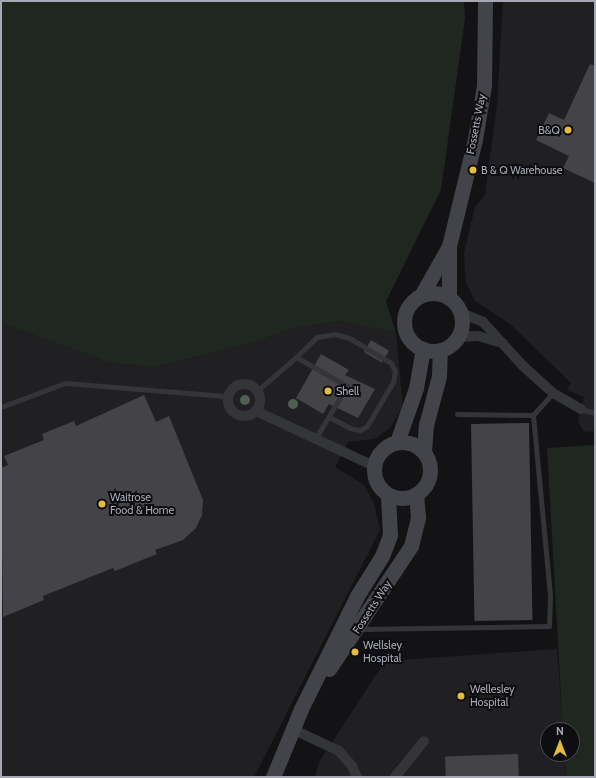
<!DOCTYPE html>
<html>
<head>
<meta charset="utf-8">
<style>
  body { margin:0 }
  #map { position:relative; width:596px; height:778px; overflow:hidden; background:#131315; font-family:Cabin,sans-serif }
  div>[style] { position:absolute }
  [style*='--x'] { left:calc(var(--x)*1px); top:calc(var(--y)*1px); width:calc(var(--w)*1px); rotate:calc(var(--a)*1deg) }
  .built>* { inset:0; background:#201f22 }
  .green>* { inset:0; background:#202721 }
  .building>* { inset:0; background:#434348; transform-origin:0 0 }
  .lane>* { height:5px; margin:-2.5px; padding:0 2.5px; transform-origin:2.5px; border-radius:2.5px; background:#343539 }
  .street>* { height:10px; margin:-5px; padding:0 5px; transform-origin:5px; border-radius:5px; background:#343539 }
  .street>.ring { margin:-5px; padding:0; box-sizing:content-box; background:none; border:10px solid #343539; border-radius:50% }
  .secondary>* { height:15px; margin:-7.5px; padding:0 7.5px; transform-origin:7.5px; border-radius:7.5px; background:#434449 }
  .secondary>.ring { margin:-7.5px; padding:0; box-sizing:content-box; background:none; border:15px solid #434449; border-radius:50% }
  .trees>* { width:10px; height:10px; margin:-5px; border-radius:50%; background:#4e5f52 }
  .dots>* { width:11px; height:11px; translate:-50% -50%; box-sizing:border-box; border:2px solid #0e0e10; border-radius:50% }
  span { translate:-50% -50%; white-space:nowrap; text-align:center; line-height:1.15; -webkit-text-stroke:4px #0e0e10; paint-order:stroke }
  .street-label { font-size:11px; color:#a6a9b4 }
  .poi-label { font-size:11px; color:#a6a9b4 }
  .right { translate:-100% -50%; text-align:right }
  .left { translate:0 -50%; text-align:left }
  .frame { position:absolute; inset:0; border:2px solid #a6a9b4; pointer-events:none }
  .north { position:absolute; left:540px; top:722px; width:40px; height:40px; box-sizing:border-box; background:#0e0e10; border:1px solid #4b4c52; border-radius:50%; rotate:0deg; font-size:11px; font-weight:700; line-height:16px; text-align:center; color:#a6a9b4 }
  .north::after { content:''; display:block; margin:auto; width:14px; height:18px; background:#e4bd3c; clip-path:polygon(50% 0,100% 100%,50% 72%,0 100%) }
</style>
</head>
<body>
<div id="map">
  <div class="built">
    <div style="clip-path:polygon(503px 1px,595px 1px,595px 431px,584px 432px,578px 422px,584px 397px,567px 390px,571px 383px,510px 324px,475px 301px,466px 282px,464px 253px,475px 207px,485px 195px,497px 105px)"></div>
    <div style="clip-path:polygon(341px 321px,396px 333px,403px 407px,390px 428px,375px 439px,348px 442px,335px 467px,364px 485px,374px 503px,380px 530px,254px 777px,1px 777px,1px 323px,110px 363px,155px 367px,249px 344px,291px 329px)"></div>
    <div style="clip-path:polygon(557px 649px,563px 730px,548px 730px,548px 754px,565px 754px,566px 777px,315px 777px,319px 762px,385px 661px)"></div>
  </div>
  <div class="green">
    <div style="clip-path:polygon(1px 1px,464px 1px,465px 18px,441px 190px,386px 301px,396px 333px,341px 321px,291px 329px,249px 344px,155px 367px,110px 363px,1px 323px)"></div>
    <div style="clip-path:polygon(595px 445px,595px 777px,566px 777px,565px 754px,572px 754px,572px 730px,563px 730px,547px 448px)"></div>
  </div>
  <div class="building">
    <div style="clip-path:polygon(590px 64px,595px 66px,595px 183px,563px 168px,569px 156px,536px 140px,549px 113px,564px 120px)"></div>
    <div style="left:371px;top:340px;width:21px;height:14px;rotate:31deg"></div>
    <div style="clip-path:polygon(321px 354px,349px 370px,345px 375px,375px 389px,358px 418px,329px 404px,323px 414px,296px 398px)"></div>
    <div style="clip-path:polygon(144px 395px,156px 422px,169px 416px,203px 500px,202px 515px,196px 528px,183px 540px,155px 550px,157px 554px,115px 571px,113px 568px,43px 596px,44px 600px,3px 617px,1px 468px,8px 465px,4px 456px,44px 440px,42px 434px,74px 421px,76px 426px)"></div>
    <div style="left:529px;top:423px;width:197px;height:58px;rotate:89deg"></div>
    <div style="left:518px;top:754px;width:23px;height:73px;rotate:88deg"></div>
  </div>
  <div class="lane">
    <div style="--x:296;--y:357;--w:29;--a:-44"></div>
    <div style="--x:317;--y:337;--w:18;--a:-9"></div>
    <div style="--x:335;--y:334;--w:17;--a:17"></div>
    <div style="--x:351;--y:339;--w:47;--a:31"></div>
    <div style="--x:391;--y:363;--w:9;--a:63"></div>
    <div style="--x:395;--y:371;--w:11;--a:100"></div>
    <div style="--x:393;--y:382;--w:51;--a:120.6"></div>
    <div style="--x:367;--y:426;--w:8;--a:150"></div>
    <div style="--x:360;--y:430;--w:10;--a:-169"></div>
    <div style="--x:350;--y:428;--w:24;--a:-152"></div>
    <div style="--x:257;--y:391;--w:52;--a:-41.1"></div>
    <div style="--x:296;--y:357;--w:59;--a:29.6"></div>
    <div style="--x:347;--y:386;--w:62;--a:121.1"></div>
    <div style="--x:1;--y:407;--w:68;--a:-20.6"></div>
    <div style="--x:65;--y:383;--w:164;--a:4.6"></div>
    <div style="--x:581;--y:409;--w:15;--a:16"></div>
    <div style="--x:457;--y:414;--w:76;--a:0.8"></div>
    <div style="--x:533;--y:415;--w:30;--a:-48"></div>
    <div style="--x:360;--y:629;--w:189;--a:-0.9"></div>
    <div style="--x:549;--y:626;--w:31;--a:-88"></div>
    <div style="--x:550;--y:595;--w:181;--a:-95.4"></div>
  </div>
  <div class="street">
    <div style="--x:461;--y:313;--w:24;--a:22"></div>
    <div style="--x:483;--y:322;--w:59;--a:47.7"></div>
    <div style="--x:523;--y:366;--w:40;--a:42"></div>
    <div style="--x:553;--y:393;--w:32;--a:30"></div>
    <div style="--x:457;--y:337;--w:21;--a:-3"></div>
    <div style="--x:478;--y:336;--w:26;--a:16"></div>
    <div class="ring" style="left:228px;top:384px;width:22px;height:22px"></div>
    <div style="--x:256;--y:411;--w:130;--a:25"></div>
    <div style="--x:292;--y:729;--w:52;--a:25.1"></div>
    <div style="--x:339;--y:751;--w:20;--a:49"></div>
    <div style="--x:352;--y:766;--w:12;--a:66"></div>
    <div style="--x:395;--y:777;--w:46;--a:-51.1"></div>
  </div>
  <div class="secondary">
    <div class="ring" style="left:404px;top:293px;width:43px;height:43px"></div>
    <div style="--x:422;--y:294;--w:55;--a:-60.6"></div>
    <div style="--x:449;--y:246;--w:110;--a:-76.3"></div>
    <div style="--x:475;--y:139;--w:54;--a:-80.4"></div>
    <div style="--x:484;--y:86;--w:85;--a:-89.3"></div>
    <div style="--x:449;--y:298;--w:51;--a:-90"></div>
    <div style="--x:397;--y:442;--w:57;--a:-70.6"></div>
    <div style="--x:416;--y:388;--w:40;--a:-80"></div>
    <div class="ring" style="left:374px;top:442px;width:41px;height:41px"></div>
    <div style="--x:424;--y:452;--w:27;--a:-86"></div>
    <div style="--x:426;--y:425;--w:51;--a:-75.1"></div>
    <div style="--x:439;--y:376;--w:26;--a:-88"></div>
    <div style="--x:329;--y:669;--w:148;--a:-56.3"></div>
    <div style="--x:411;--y:546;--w:30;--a:-76"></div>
    <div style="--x:418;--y:517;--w:23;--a:-95"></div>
    <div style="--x:273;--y:777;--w:74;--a:-67.6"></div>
    <div style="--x:301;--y:709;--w:126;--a:-63.6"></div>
    <div style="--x:357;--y:596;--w:47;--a:-58"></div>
    <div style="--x:382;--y:556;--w:22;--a:-69"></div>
    <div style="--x:390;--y:535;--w:40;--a:-92.9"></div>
  </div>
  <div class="trees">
    <div style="left:245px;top:400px"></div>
    <div style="left:293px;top:404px"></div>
  </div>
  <div class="dots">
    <div style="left:568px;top:130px;background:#e4bd3c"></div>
    <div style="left:473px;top:170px;background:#e4bd3c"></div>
    <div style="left:328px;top:391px;background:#e4bd3c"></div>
    <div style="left:102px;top:504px;background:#e4bd3c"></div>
    <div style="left:355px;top:652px;background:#e4bd3c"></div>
    <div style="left:461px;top:696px;background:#e4bd3c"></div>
  </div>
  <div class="street-label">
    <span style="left:476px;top:124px;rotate:-79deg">Fossetts Way</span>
    <span style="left:372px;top:607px;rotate:-57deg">Fossetts Way</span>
  </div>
  <div class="poi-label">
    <span class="right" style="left:560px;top:130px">B&amp;Q</span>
    <span class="left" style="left:481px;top:170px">B &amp; Q Warehouse</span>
    <span class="left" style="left:336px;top:391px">Shell</span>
    <span class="left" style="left:110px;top:504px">Waitrose<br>Food &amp; Home</span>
    <span class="left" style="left:363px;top:652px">Wellsley<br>Hospital</span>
    <span class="left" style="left:470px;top:696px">Wellesley<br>Hospital</span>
  </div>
  <div class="frame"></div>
  <div class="north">N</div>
</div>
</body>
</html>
